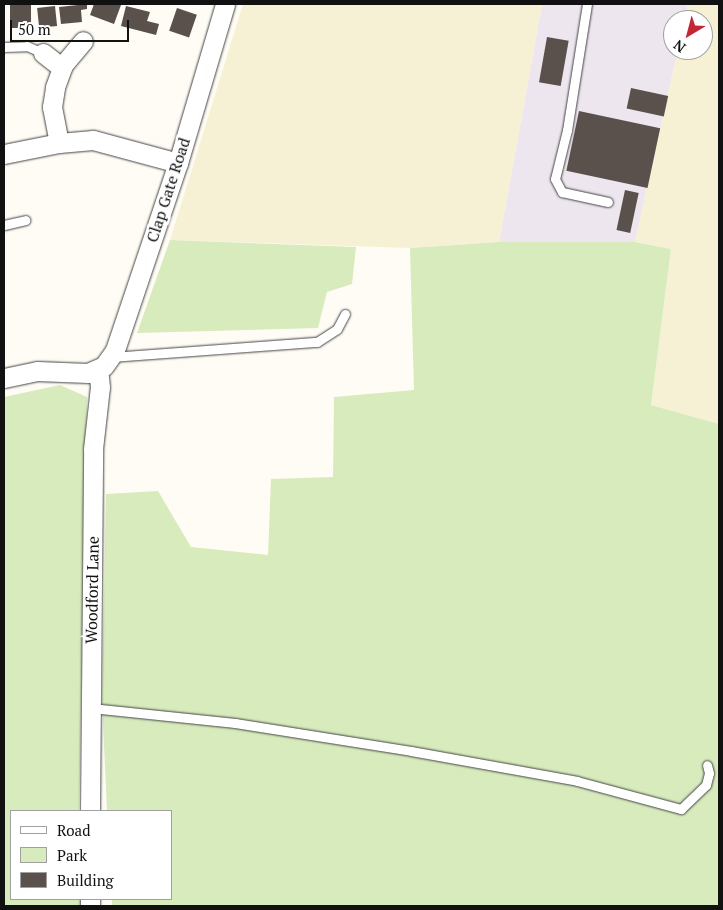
<!DOCTYPE html>
<html>
<head>
<meta charset="utf-8">
<style>
  body { margin:0 }
  #map { position:relative; width:723px; height:910px; overflow:hidden; background:#fffcf5; font-family:"PT Serif",serif }
  div>[style] { position:absolute }
  [style*='--x'] { left:calc(var(--x)*1px); top:calc(var(--y)*1px); width:calc(var(--w)*1px); rotate:calc(var(--a)*1deg) }
  .industrial>* { inset:0; background:#ede6ef }
  .farmland>* { inset:0; background:#f6f1d4 }
  .green>* { inset:0; background:#d7ebbd }
  .building>* { inset:0; background:#5a514d; transform-origin:0 0 }
  .roads { filter:drop-shadow(0 0 1px #444) drop-shadow(0 0 1px #444) }
  .service>* { height:9px; margin:-4.5px; padding:0 4.5px; transform-origin:4.5px; border-radius:4.5px; background:#fff }
  .minor>* { height:19px; margin:-9.5px; padding:0 9.5px; transform-origin:9.5px; border-radius:9.5px; background:#fff }
  span { translate:-50% -50%; white-space:nowrap; text-align:center; line-height:1.15; -webkit-text-stroke:5px #fff; paint-order:stroke }
  .street-label { font-size:16px; color:#111 }
  .frame { position:absolute; inset:0; border:5px solid #111; pointer-events:none }
  .legend { position:absolute; left:10px; top:810px; width:162px; height:90px; box-sizing:border-box; background:#fff; border:1px solid #a0a0a0; margin:0; padding:6px 9px; list-style:none; font-size:15px; color:#111 }
  .legend li { display:flex; align-items:center; gap:10px; height:25px }
  .legend b { width:25px; border:1px solid #a0a0a0 }
  .north { position:absolute; left:663px; top:10px; width:50px; height:50px; box-sizing:border-box; background:#fff; border:1px solid #a0a0a0; border-radius:50%; rotate:217deg; font-size:14px; font-weight:700; line-height:20px; text-align:center; color:#111 }
  .north::after { content:''; display:block; margin:auto; width:18px; height:22px; background:#c32736; clip-path:polygon(50% 0,100% 100%,50% 72%,0 100%) }
  .scale { position:absolute; left:10px; top:20px; width:119px; height:22px; box-sizing:border-box; border:2px solid #111; border-top:0; padding-left:6px; font-size:15px; line-height:18px; white-space:nowrap; color:#111; -webkit-text-stroke:4px #fff; paint-order:stroke }
</style>
</head>
<body>
<div id="map">
  <div class="industrial">
    <div style="clip-path:polygon(542px 4px,688px 4px,685px 20px,673px 20px,673px 50px,678px 50px,635px 242px,499px 242px)"></div>
  </div>
  <div class="farmland">
    <div style="clip-path:polygon(243px 4px,542px 4px,499px 242px,410px 248px,170px 240px)"></div>
    <div style="clip-path:polygon(688px 4px,719px 4px,719px 424px,651px 405px,671px 249px,635px 242px,678px 50px,703px 50px,703px 20px,685px 20px)"></div>
  </div>
  <div class="green">
    <div style="clip-path:polygon(170px 240px,356px 247px,352px 284px,327px 292px,318px 328px,137px 333px)"></div>
    <div style="clip-path:polygon(499px 242px,635px 242px,671px 249px,651px 405px,719px 424px,719px 906px,112px 906px,112px 899px,171px 899px,171px 811px,107px 811px,102px 700px,106px 494px,158px 491px,191px 547px,268px 555px,271px 479px,333px 477px,334px 397px,414px 390px,410px 248px)"></div>
    <div style="clip-path:polygon(60px 385px,87px 397px,79px 811px,11px 811px,11px 899px,83px 899px,83px 906px,4px 906px,4px 397px)"></div>
  </div>
  <div class="building">
    <div style="left:10px;top:4px;width:21px;height:24px"></div>
    <div style="clip-path:polygon(87px 4px,87px 9px,81px 10px,82px 22px,61px 24px,59px 7px)"></div>
    <div style="clip-path:polygon(94px 4px,121px 5px,114px 24px,90px 15px)"></div>
    <div style="left:55px;top:6px;width:20px;height:18px;rotate:84deg"></div>
    <div style="clip-path:polygon(126px 6px,150px 12px,147px 21px,159px 24px,156px 35px,121px 26px)"></div>
    <div style="left:177px;top:8px;width:21px;height:24px;rotate:19deg"></div>
    <div style="left:547px;top:37px;width:22px;height:46px;rotate:10deg"></div>
    <div style="left:631px;top:88px;width:38px;height:21px;rotate:12deg"></div>
    <div style="left:579px;top:111px;width:83px;height:61px;rotate:12deg"></div>
    <div style="left:625px;top:190px;width:14px;height:41px;rotate:12deg"></div>
  </div>
  <div class="roads">
    <div class="service">
      <div style="--x:587;--y:4;--w:128;--a:99"></div>
      <div style="--x:567;--y:130;--w:50;--a:103.8"></div>
      <div style="--x:555;--y:179;--w:15;--a:62"></div>
      <div style="--x:562;--y:192;--w:47;--a:12.3"></div>
      <div style="--x:4;--y:47;--w:23;--a:-2"></div>
      <div style="--x:27;--y:46;--w:17;--a:24"></div>
      <div style="--x:4;--y:225;--w:22;--a:-13"></div>
      <div style="--x:111;--y:357;--w:207;--a:-4.2"></div>
      <div style="--x:317;--y:342;--w:24;--a:-33"></div>
      <div style="--x:337;--y:329;--w:17;--a:-62"></div>
      <div style="--x:91;--y:708;--w:145;--a:5.9"></div>
      <div style="--x:235;--y:723;--w:178;--a:9"></div>
      <div style="--x:411;--y:751;--w:169;--a:10.2"></div>
      <div style="--x:577;--y:781;--w:108;--a:15.1"></div>
      <div style="--x:681;--y:809;--w:35;--a:-44"></div>
      <div style="--x:706;--y:785;--w:12;--a:-76"></div>
      <div style="--x:709;--y:773;--w:8;--a:-104"></div>
    </div>
    <div class="minor">
      <div style="--x:43;--y:53;--w:24;--a:38"></div>
      <div style="--x:59;--y:143;--w:37;--a:-101"></div>
      <div style="--x:52;--y:107;--w:20;--a:-81"></div>
      <div style="--x:55;--y:87;--w:23;--a:-70"></div>
      <div style="--x:63;--y:65;--w:31;--a:-50"></div>
      <div style="--x:4;--y:154;--w:56;--a:-11.3"></div>
      <div style="--x:59;--y:143;--w:34;--a:-5"></div>
      <div style="--x:93;--y:140;--w:88;--a:15.1"></div>
      <div style="--x:4;--y:378;--w:34;--a:-12"></div>
      <div style="--x:37;--y:371;--w:51;--a:2.2"></div>
      <div style="--x:88;--y:373;--w:17;--a:-24"></div>
      <div style="--x:104;--y:366;--w:19;--a:-55"></div>
      <div style="--x:115;--y:350;--w:197;--a:-71.4"></div>
      <div style="--x:178;--y:163;--w:166;--a:-73.5"></div>
      <div style="--x:90;--y:811;--w:362;--a:-89.5"></div>
      <div style="--x:93;--y:449;--w:62;--a:-83.6"></div>
      <div style="--x:100;--y:387;--w:18;--a:-96"></div>
      <div style="--x:90;--y:899;--w:7;--a:90"></div>
    </div>
  </div>
  <div class="street-label">
    <span style="left:168px;top:190px;rotate:-72deg">Clap Gate Road</span>
    <span style="left:92px;top:590px;rotate:-89deg">Woodford Lane</span>
  </div>
  <div class="frame"></div>
  <ul class="legend">
  <li><b style="height:6px;background:#fff"></b>Road</li>
  <li><b style="height:14px;background:#d7ebbd"></b>Park</li>
  <li><b style="height:14px;background:#5a514d"></b>Building</li>
  </ul>
  <div class="north">N</div>
  <div class="scale">50 m</div>
</div>
</body>
</html>
